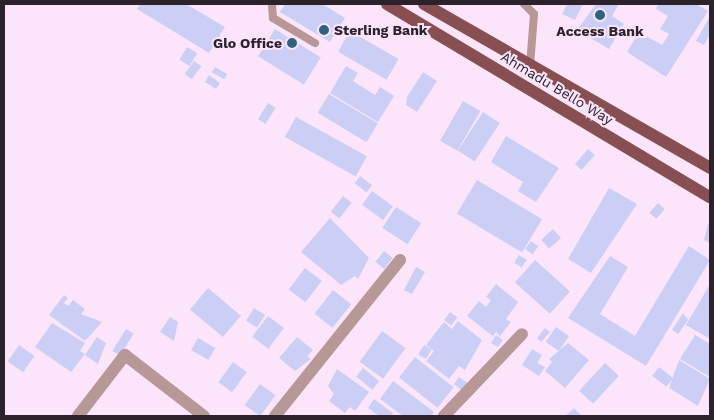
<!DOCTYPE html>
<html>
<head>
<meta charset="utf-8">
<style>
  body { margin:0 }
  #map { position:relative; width:714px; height:420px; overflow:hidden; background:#fce5fb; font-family:"Work Sans",sans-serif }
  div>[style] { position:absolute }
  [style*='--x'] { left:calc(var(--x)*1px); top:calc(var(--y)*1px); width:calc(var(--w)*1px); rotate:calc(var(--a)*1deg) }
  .building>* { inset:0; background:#cbcff5; transform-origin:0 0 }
  .lane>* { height:8px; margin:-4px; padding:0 4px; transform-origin:4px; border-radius:4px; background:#b89797 }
  .street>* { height:12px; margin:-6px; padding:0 6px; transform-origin:6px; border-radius:6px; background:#b89797 }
  .primary>* { height:12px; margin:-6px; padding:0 6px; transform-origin:6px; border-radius:6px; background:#874f51 }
  .dots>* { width:14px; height:14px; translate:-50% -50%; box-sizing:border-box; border:2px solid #fce5fb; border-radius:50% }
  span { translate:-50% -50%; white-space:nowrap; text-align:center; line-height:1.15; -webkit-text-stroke:4px #fce5fb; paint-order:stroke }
  .poi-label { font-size:14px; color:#2c222c; font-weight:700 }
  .left { translate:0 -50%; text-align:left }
  .right { translate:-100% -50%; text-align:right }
  .street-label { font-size:14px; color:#2c222c }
  .frame { position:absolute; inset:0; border:5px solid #2c222c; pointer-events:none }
</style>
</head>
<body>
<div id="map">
  <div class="building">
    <div style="clip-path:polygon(140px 4px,186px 4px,225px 27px,209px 53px,137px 9px)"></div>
    <div style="clip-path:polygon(285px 4px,322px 4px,345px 18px,330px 42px,280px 12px)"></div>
    <div style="clip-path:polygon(567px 4px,583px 4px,575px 20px,562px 14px)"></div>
    <div style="clip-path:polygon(596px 4px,619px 4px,612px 16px,624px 24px,609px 49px,577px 30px)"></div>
    <div style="clip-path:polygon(658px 4px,696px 4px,708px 11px,666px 77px,627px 52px,639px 32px,662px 45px,669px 34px,660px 29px,668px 16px,656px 9px)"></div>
    <div style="clip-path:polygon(710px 16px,710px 34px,704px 45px,696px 41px)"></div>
    <div style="left:275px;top:29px;width:54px;height:32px;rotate:32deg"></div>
    <div style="left:350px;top:31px;width:56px;height:24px;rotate:30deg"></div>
    <div style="left:187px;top:47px;width:12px;height:15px;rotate:31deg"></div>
    <div style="left:194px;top:61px;width:9px;height:16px;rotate:36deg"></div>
    <div style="clip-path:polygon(346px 66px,358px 73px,353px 81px,375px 95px,380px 87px,394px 96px,378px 122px,330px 93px)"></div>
    <div style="left:215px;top:67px;width:14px;height:6px;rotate:30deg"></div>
    <div style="clip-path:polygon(423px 72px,437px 81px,417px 112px,406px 105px,407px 97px)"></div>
    <div style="clip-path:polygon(209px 75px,220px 83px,216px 89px,205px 82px)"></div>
    <div style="left:329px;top:94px;width:57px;height:22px;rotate:31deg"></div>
    <div style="left:463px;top:101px;width:20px;height:46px;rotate:30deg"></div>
    <div style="left:268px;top:103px;width:9px;height:19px;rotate:32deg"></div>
    <div style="left:483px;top:112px;width:20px;height:46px;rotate:33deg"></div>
    <div style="left:296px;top:117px;width:81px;height:23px;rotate:29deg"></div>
    <div style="clip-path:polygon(506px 136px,559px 168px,536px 202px,518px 191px,523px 182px,491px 162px)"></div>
    <div style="left:588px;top:149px;width:9px;height:20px;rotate:41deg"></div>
    <div style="left:360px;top:176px;width:15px;height:9px;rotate:37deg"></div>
    <div style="left:477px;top:180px;width:76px;height:39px;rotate:31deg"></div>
    <div style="clip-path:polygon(609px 188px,637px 204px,591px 273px,568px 259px)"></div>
    <div style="left:372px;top:191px;width:26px;height:17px;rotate:36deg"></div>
    <div style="left:343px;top:196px;width:11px;height:20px;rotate:38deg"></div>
    <div style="left:658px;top:203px;width:9px;height:13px;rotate:41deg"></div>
    <div style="left:396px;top:207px;width:30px;height:25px;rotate:33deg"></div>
    <div style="clip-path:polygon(330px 218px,369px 258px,358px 279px,355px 276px,341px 285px,301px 252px)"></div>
    <div style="clip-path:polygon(708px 224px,710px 225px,710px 243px,704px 240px)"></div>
    <div style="left:553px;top:229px;width:12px;height:16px;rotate:48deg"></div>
    <div style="left:531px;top:241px;width:9px;height:10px;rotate:36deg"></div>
    <div style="clip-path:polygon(689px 246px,710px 260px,646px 366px,568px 318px,610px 256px,628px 267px,600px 314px,635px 336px)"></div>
    <div style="left:384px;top:251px;width:11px;height:14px;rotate:38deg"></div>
    <div style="left:519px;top:255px;width:9px;height:9px;rotate:32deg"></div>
    <div style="left:535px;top:260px;width:47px;height:30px;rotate:42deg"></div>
    <div style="clip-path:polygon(416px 267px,425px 272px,412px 294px,404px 290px)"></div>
    <div style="left:305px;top:268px;width:21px;height:27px;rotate:37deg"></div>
    <div style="clip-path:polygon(496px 284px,518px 302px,506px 319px,511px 322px,500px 336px,496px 332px,493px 336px,467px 316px,479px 301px,486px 307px,491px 300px,486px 297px)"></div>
    <div style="clip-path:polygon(710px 284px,710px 339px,686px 325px)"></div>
    <div style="left:208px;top:288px;width:43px;height:28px;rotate:40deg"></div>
    <div style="left:333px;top:290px;width:23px;height:30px;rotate:38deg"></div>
    <div style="clip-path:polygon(64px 295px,68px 298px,64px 303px,68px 306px,73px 300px,85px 309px,81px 314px,102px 322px,85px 341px,49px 315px)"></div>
    <div style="left:254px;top:308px;width:13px;height:15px;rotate:32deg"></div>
    <div style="left:450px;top:312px;width:9px;height:10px;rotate:36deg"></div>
    <div style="clip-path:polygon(683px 313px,688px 320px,678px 334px,672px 330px)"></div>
    <div style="left:268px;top:316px;width:20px;height:26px;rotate:37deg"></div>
    <div style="clip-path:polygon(170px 317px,178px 322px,174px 341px,160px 332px)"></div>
    <div style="clip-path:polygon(458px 321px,482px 340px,465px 370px,459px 366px,449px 379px,426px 361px,434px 351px,426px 345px,444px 322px,452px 329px)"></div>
    <div style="clip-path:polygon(52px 323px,85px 343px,80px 351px,85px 354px,71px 372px,35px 347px)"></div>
    <div style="left:556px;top:327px;width:16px;height:18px;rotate:35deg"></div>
    <div style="clip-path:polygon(545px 328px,550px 332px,541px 342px,537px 338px)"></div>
    <div style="left:126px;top:329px;width:9px;height:26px;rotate:32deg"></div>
    <div style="left:382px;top:331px;width:29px;height:38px;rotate:36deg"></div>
    <div style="clip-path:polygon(496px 335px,503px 340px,498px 347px,491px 343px)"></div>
    <div style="clip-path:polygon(695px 335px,710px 344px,710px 377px,680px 359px)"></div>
    <div style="clip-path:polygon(97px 337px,106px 343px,98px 364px,85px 355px)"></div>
    <div style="clip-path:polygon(297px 337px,313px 350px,307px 356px,311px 359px,295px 371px,279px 358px)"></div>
    <div style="left:198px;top:338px;width:20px;height:14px;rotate:30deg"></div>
    <div style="clip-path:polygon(568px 343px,589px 360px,565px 388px,545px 371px,552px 362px,549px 359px)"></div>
    <div style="left:19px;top:345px;width:19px;height:20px;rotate:35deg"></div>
    <div style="left:424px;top:345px;width:9px;height:11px;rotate:32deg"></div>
    <div style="clip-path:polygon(532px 349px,542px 355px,537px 363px,545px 367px,539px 376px,522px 365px)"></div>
    <div style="left:415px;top:357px;width:49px;height:26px;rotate:38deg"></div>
    <div style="clip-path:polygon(679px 360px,710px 379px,698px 406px,669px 388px)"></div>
    <div style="left:233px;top:362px;width:17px;height:25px;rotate:36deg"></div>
    <div style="left:605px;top:363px;width:19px;height:38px;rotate:43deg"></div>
    <div style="left:659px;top:367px;width:18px;height:11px;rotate:38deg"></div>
    <div style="left:363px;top:368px;width:21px;height:11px;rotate:39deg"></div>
    <div style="clip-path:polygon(337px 369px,369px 392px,355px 411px,350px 407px,345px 413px,329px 401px,334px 394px,328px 386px)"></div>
    <div style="left:459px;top:377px;width:12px;height:9px;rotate:35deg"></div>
    <div style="clip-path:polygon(393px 381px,434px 412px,431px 416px,403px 416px,380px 399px)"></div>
    <div style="left:260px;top:384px;width:19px;height:26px;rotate:36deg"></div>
    <div style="clip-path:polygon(374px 399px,393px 413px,391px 416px,379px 416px,368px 408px)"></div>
    <div style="clip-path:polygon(574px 408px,582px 416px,565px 416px)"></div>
  </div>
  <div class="lane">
    <div style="--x:272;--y:4;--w:14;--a:86"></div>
    <div style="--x:273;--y:18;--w:49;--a:30.8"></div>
    <div style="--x:524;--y:4;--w:14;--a:45"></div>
    <div style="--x:534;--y:14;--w:52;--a:94.4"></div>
  </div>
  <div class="street">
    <div style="--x:78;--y:416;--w:77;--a:-52.4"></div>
    <div style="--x:125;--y:355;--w:100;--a:37.7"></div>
    <div style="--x:275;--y:416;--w:200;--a:-51.3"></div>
    <div style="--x:444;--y:416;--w:113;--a:-46.4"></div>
  </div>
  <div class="primary">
    <div style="--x:387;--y:4;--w:376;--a:30.9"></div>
    <div style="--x:424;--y:4;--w:330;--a:29.8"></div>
  </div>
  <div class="dots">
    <div style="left:600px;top:15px;background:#2f6380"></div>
    <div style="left:324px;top:30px;background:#2f6380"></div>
    <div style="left:292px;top:43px;background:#2f6380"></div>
  </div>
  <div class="poi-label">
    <span class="left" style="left:334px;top:30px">Sterling Bank</span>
    <span style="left:600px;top:31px">Access Bank</span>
    <span class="right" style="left:282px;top:43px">Glo Office</span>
  </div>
  <div class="street-label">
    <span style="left:557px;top:88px;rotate:31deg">Ahmadu Bello Way</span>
  </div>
  <div class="frame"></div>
</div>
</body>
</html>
